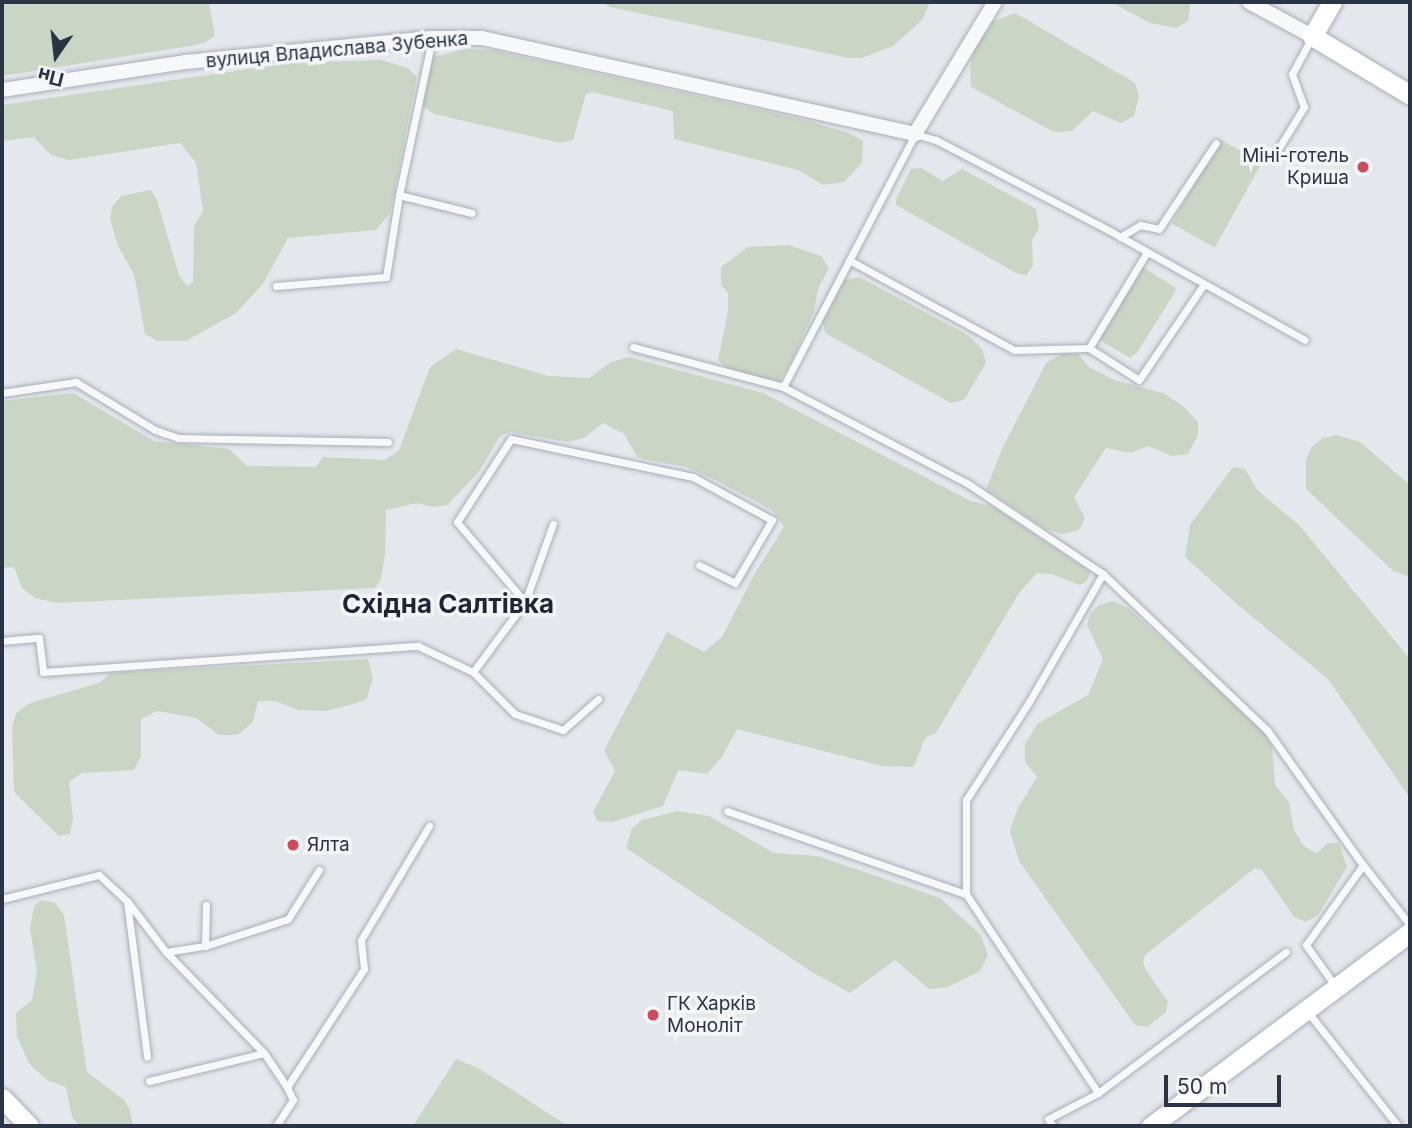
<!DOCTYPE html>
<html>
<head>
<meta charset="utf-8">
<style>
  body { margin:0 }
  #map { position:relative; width:1412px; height:1128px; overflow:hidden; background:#e4e7ec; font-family:Inter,sans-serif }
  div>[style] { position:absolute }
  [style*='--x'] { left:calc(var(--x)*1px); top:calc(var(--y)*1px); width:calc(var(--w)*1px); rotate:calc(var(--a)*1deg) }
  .green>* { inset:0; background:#c9d6c5; transform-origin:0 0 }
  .roads { filter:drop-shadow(0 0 2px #a9aeb7) drop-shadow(0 0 2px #a9aeb7) }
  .lane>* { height:7px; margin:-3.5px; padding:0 3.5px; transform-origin:3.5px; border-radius:3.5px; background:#f7f8fa }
  .street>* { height:14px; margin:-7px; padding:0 7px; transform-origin:7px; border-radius:7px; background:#f7f8fa }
  .secondary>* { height:19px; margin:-9.5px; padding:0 9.5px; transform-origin:9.5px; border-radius:9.5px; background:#fff }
  .dots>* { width:19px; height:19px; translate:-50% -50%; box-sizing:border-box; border:4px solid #f4f6f9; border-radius:50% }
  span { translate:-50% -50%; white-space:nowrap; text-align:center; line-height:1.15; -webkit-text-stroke:7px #f4f6f9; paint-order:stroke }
  .street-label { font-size:19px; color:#2b3445 }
  .poi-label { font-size:19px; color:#2b3445 }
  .right { translate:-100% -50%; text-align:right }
  .left { translate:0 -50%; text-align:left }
  .district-label { font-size:26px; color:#1d2536; font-weight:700 }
  .frame { position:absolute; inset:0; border:4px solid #2b3445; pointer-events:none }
  .north { position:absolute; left:21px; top:21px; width:70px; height:70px; -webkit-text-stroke:5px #f4f6f9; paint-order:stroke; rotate:194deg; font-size:19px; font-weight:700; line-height:28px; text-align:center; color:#2b3445 }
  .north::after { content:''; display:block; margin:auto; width:24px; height:32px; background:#2b3445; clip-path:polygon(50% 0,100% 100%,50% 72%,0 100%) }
  .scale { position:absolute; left:1164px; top:1075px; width:117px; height:32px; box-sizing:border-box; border:4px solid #2b3445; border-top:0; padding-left:9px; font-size:21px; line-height:24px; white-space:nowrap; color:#2b3445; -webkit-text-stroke:5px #f4f6f9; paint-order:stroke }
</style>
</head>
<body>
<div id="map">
  <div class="green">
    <div style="clip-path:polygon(16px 2px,209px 2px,215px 36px,204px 43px,190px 46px,2px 76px,2px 5px)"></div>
    <div style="clip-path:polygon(601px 2px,930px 2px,922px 20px,893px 46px,862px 58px,849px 58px,610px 7px)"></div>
    <div style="clip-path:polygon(1111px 2px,1190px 2px,1190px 7px,1188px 21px,1176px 28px,1150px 23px)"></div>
    <div style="clip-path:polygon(1015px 13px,1135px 83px,1139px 96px,1134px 116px,1121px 123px,1093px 111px,1072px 131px,1054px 132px,971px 87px,970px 65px,974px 50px,992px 22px)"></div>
    <div style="clip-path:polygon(465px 49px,492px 50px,805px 120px,849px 133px,863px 141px,862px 163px,844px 182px,823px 185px,798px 170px,674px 139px,673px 111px,592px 92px,586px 94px,573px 140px,560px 143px,434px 114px,422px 105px,433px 57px)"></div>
    <div style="clip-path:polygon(381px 60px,408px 68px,417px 77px,390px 213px,376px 230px,288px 238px,263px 284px,236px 313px,186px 341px,157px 341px,145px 334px,134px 274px,118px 246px,110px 219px,112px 207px,121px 196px,151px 190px,157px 200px,179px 275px,187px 286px,193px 282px,194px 226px,203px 211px,196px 163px,180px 143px,69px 160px,51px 155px,34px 137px,2px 141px,2px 105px,291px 63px)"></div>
    <div style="left:1219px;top:139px;width:49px;height:97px;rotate:29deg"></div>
    <div style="clip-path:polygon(921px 168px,943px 181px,962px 169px,1036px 209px,1039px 228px,1032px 240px,1033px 266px,1026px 275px,1018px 274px,896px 205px,896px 199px,911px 169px)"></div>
    <div style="clip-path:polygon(788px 245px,821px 256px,829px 268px,818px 289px,814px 312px,790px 364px,778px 382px,726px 368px,718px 360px,728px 311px,728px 293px,721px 284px,721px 267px,748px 247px)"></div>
    <div style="clip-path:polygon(1143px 267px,1176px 288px,1175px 292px,1137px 353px,1130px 358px,1101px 341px,1100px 335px)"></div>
    <div style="clip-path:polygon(859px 277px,968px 335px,982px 349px,986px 363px,964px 400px,951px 403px,825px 333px,823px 322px,844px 280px)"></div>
    <div style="clip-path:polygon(456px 349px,549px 376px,589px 378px,611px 362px,629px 357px,763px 393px,971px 501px,994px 507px,1090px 572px,1087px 581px,1080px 585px,1051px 574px,1037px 573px,1019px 593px,936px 733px,925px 738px,914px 767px,882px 766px,737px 729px,722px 757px,707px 774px,678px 770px,663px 806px,612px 822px,597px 821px,593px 812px,615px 771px,604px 750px,667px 632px,704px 652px,722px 637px,755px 573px,784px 527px,772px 510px,713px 479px,686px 467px,638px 458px,624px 434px,603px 423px,584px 438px,568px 442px,510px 432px,500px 436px,478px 473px,447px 505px,433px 507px,417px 503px,386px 510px,385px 555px,381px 579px,375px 588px,56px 603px,35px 598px,22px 588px,14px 567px,2px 568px,2px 401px,73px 393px,154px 441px,229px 449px,247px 466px,316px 467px,323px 457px,385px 460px,399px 450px,430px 367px)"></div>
    <div style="clip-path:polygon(1065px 352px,1078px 354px,1089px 367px,1114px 380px,1163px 393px,1183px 406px,1198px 422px,1198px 435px,1188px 454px,1172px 456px,1148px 446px,1131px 453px,1106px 448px,1074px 497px,1085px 518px,1079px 530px,1063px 534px,1045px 529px,986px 489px,1002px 449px,1046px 363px)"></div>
    <div style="clip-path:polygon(1337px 435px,1360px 442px,1410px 485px,1410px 577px,1393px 571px,1306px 489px,1306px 460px,1312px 446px,1323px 438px)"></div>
    <div style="clip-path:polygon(1233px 467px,1245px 469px,1257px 490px,1299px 525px,1410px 659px,1410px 798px,1328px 679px,1238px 605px,1185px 557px,1190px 525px)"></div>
    <div style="clip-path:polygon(1113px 601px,1128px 608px,1259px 726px,1272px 745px,1275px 785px,1289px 802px,1294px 830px,1303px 845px,1316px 854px,1328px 843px,1339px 843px,1347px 867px,1319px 914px,1306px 922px,1294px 917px,1262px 870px,1255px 868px,1145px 955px,1143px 962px,1146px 970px,1168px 1002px,1165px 1013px,1147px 1027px,1135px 1025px,1019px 861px,1010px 831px,1017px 810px,1037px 777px,1025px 762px,1025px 744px,1037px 724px,1088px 695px,1103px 659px,1087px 625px,1090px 614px,1099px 605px)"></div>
    <div style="clip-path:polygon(368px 659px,373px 678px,367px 698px,357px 703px,326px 711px,299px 710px,275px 701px,258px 701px,253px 722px,237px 735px,219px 735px,196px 718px,157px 711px,141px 719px,141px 756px,134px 770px,82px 773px,69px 782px,73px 818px,70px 834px,59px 836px,14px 792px,12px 727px,16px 713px,30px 703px,99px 683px,111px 673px)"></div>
    <div style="clip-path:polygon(678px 811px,709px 816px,774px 853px,818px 856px,940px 898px,981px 935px,988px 956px,980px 971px,948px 987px,929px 989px,895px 960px,850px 993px,812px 972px,626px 848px,632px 828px,642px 820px)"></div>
    <div style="clip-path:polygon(42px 900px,55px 903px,64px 915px,87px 1072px,124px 1100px,130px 1110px,133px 1126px,80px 1126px,72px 1117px,66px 1087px,47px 1080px,30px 1065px,17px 1037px,16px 1013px,32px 1000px,37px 971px,30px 929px,34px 906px)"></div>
    <div style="clip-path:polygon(456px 1059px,478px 1068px,568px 1126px,413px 1126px)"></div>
  </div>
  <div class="roads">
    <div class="lane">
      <div style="--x:432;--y:39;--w:159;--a:101.9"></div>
      <div style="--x:399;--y:195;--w:75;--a:13.9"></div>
      <div style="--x:1277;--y:151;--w:52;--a:-58.5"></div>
      <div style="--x:1304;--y:107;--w:35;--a:-110"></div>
      <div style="--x:1292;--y:74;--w:42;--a:-61.6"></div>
      <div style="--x:1120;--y:237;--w:23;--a:-31"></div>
      <div style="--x:1140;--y:225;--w:19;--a:12"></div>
      <div style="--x:1159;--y:229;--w:103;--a:-56.5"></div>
      <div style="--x:1147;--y:252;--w:112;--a:121.1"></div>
      <div style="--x:1089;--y:348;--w:59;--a:32.6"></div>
      <div style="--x:1139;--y:380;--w:116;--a:-55.9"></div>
      <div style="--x:849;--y:260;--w:188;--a:28.6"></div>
      <div style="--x:1014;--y:350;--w:75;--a:-1.5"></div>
      <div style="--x:276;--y:286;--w:110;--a:-4.7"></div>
      <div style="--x:386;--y:277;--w:83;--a:-81"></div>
      <div style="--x:633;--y:347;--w:155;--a:14.9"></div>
      <div style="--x:783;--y:387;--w:208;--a:27.6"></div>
      <div style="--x:967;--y:483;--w:164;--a:33.8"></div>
      <div style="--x:1103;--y:574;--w:226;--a:43.6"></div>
      <div style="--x:1267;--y:730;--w:166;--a:54.6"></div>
      <div style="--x:1363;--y:865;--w:76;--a:51.9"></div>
      <div style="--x:783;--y:387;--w:285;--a:-62.4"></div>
      <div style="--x:915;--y:134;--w:22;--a:16"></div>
      <div style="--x:936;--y:140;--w:196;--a:27.6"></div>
      <div style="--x:1110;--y:231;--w:223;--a:29.2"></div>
      <div style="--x:2;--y:393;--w:75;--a:-8.5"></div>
      <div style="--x:76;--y:382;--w:92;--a:31.3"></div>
      <div style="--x:155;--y:430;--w:24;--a:19"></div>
      <div style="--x:178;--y:438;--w:210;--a:1.1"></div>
      <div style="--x:525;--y:602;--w:83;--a:-70.3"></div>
      <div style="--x:2;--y:641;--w:37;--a:-5"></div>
      <div style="--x:39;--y:638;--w:34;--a:83"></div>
      <div style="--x:43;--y:672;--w:376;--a:-4"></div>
      <div style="--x:418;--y:646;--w:61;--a:25.3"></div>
      <div style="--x:473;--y:672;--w:59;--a:45"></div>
      <div style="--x:515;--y:714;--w:51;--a:18.4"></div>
      <div style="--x:563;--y:730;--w:47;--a:-41.5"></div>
      <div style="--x:473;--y:672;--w:87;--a:-53.4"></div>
      <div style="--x:525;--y:602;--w:105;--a:-130.4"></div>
      <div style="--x:457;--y:522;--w:99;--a:-57"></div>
      <div style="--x:511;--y:439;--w:186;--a:11.8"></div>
      <div style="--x:693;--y:477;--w:90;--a:28.6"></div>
      <div style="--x:772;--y:520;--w:73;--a:120.4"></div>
      <div style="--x:735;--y:583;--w:40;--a:-153.4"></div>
      <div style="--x:727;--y:811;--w:253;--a:19.2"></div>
      <div style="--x:966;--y:894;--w:239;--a:56.4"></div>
      <div style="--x:1098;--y:1093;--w:56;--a:152.5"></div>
      <div style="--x:1048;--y:1119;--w:9;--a:54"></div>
      <div style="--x:966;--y:894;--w:94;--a:-90"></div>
      <div style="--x:966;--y:800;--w:117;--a:-57.3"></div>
      <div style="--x:1029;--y:702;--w:148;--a:-60"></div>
      <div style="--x:2;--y:899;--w:100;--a:-13.9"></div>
      <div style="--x:99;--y:875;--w:38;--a:43"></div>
      <div style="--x:127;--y:901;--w:64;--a:52.6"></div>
      <div style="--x:166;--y:952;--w:141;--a:45.9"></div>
      <div style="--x:127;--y:902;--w:156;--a:82.6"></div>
      <div style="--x:205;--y:946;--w:87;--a:-18"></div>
      <div style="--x:288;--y:919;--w:58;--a:-57.7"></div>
      <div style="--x:166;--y:952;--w:39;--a:-9"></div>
      <div style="--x:205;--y:946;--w:41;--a:-88.6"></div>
      <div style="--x:1336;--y:987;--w:52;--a:-125.5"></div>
      <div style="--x:1306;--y:945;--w:98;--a:-54.5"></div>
      <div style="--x:1307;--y:1011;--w:147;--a:51.6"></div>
      <div style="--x:149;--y:1081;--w:118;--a:-13.7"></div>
      <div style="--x:264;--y:1053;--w:41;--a:55.9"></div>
      <div style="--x:1098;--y:1093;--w:235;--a:-36.9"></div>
      <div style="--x:276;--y:1126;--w:31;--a:-57"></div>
      <div style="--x:293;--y:1100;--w:14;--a:-115"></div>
      <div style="--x:287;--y:1087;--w:141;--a:-56.9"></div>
      <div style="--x:364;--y:969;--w:29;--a:-96"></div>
      <div style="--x:361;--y:940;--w:133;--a:-59.2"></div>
    </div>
    <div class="street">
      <div style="--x:1249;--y:2;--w:72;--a:28.4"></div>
      <div style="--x:2;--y:90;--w:186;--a:-8.7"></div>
      <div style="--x:186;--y:62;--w:247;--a:-5.6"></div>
      <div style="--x:432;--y:38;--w:50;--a:0"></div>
      <div style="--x:482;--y:38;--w:444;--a:12.5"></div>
      <div style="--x:915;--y:134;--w:154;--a:-58.8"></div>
    </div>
    <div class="secondary">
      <div style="--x:1332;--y:2;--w:39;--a:120"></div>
      <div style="--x:1312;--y:36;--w:114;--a:31"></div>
      <div style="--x:2;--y:1098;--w:39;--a:46"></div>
      <div style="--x:1151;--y:1126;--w:324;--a:-36.8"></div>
    </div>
  </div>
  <div class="dots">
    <div style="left:1363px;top:167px;background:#d1495b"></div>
    <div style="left:293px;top:845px;background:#d1495b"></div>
    <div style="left:653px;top:1015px;background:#d1495b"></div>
  </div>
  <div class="street-label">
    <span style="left:337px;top:50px;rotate:-5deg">вулиця Владислава Зубенка</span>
  </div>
  <div class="poi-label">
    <span class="right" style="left:1349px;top:167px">Міні-готель<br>Криша</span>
    <span class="left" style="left:307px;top:845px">Ялта</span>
    <span class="left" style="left:667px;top:1015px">ГК Харків<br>Моноліт</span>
  </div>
  <div class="district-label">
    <span style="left:448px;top:604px">Східна Салтівка</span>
  </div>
  <div class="frame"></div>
  <div class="north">Пн</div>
  <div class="scale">50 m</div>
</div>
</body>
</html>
